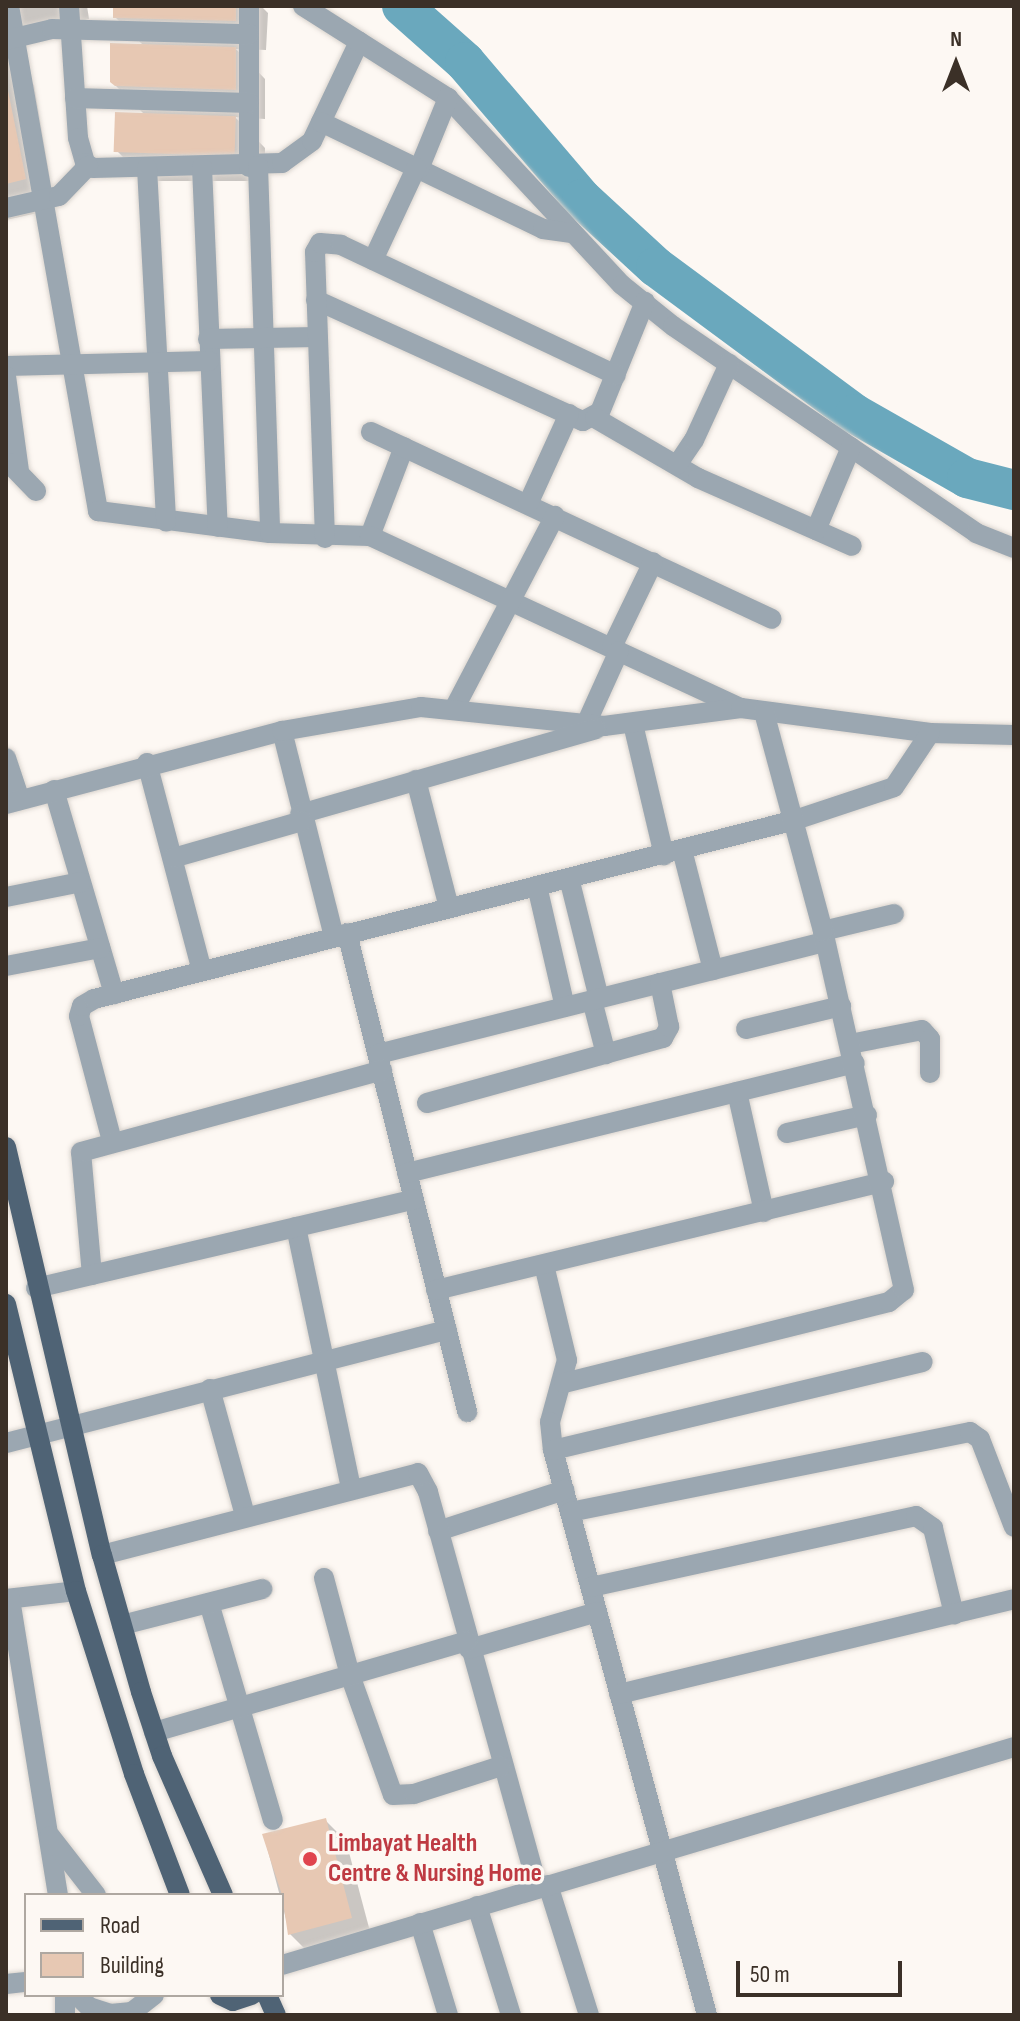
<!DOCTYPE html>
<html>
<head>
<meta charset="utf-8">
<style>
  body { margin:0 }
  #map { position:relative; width:1020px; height:2021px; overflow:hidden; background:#fdf8f3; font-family:"Sofia Sans Condensed",sans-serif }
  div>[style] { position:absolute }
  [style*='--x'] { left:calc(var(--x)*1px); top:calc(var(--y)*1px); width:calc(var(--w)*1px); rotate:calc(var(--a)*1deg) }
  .shadow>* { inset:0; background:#0003 }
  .river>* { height:40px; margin:-20px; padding:0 20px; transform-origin:20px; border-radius:20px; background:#6aa8bd }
  .building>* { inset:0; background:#e7c8b3; transform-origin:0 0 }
  .roads { filter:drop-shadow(0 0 2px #dad4ce) drop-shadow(0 0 2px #dad4ce) }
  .minor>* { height:20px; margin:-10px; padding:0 10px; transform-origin:10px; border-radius:10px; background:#9ba7b1 }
  .major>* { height:20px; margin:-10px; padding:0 10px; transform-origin:10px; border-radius:10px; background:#4f6375 }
  .dots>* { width:22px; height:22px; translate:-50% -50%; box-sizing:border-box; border:4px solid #fdf8f3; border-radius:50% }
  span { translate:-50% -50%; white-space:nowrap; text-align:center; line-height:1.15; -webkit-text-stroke:7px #fdf8f3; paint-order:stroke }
  .health-label { font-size:26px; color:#be3a42; font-weight:700 }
  .left { translate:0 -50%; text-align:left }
  .frame { position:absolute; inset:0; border:8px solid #3b3027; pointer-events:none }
  .legend { position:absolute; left:24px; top:1893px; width:260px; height:104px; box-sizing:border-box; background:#fdf8f3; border:2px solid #afa8a1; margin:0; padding:10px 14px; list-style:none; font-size:24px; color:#3b3027 }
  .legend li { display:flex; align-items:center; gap:16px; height:40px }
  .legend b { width:40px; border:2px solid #afa8a1 }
  .north { position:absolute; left:916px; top:24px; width:80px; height:80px; -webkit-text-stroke:6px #fdf8f3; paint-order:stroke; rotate:0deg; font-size:22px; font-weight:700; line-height:32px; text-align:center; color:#3b3027 }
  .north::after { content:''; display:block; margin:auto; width:28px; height:36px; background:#3b3027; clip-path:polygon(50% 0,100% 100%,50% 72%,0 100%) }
  .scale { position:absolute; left:736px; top:1961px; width:166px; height:36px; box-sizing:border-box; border:4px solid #3b3027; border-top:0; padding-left:10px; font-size:24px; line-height:28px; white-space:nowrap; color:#3b3027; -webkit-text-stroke:6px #fdf8f3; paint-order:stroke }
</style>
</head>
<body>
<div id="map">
  <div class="shadow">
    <div style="clip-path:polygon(6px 6px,87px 6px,89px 19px,6px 37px)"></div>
    <div style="clip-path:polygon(115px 6px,261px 6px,268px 13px,266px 50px,236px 49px,265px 79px,265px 119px,235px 117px,265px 148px,265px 181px,147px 181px,117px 151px,145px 115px,112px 82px,144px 46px,115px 17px)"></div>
    <div style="clip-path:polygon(6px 57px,34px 85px,55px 209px,6px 220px)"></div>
    <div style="clip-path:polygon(325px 1820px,346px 1841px,372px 1939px,311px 1955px,290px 1934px,264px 1836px)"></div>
  </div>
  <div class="river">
    <div style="--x:402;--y:6;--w:84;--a:41.6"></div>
    <div style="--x:465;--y:62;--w:180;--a:49.5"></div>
    <div style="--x:582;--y:199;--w:100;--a:42.6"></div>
    <div style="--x:656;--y:267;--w:247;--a:36.5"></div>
    <div style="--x:855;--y:414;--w:129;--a:29.7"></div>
    <div style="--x:967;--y:478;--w:49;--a:14.3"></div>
  </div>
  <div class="building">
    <div style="clip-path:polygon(113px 6px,236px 6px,236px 21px,113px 18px)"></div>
    <div style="clip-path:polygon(110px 43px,236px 47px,236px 90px,115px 86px,110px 82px)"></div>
    <div style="clip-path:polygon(6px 81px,26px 179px,6px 184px)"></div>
    <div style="left:115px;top:112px;width:121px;height:40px;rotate:2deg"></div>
    <div style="clip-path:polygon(326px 1818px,352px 1918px,288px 1935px,282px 1895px,262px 1834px)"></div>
  </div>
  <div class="roads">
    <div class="minor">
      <div style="--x:9;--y:6;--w:513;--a:80"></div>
      <div style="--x:98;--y:511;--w:173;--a:7.3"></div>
      <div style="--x:270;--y:533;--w:100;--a:1.7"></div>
      <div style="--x:370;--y:536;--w:95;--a:-69.1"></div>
      <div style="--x:69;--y:6;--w:132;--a:86.1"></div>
      <div style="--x:78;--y:138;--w:26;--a:74"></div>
      <div style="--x:85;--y:163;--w:9;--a:32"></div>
      <div style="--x:93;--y:168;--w:189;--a:-1.5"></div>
      <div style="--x:282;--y:163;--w:37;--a:-36"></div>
      <div style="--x:312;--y:141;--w:110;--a:-64.6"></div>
      <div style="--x:249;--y:6;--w:161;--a:90"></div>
      <div style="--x:303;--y:6;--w:172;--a:32.4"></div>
      <div style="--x:448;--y:98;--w:255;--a:47.1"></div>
      <div style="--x:622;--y:285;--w:65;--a:38.8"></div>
      <div style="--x:673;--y:326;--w:367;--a:34.3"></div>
      <div style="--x:976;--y:533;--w:41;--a:21.5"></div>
      <div style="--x:6;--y:40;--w:47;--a:-13.4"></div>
      <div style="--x:52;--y:29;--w:197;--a:1.5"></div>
      <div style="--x:75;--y:98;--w:174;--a:1.6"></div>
      <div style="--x:321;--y:122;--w:246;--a:25.7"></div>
      <div style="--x:543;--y:229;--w:29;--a:8"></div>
      <div style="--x:258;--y:166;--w:367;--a:88.1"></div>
      <div style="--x:202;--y:167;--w:360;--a:87.5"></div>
      <div style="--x:147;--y:168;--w:354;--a:86.9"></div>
      <div style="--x:419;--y:169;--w:77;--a:-67.8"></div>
      <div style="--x:6;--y:208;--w:54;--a:-12.8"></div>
      <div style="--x:59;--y:196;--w:42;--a:-46"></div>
      <div style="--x:373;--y:260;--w:102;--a:-64.9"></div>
      <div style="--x:316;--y:300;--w:293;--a:24.4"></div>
      <div style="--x:583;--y:421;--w:19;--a:-28"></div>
      <div style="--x:600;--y:412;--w:119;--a:-67.8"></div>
      <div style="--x:208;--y:339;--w:109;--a:-1.1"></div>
      <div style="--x:6;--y:366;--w:203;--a:-1.4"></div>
      <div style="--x:6;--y:376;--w:96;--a:82.2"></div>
      <div style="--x:595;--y:418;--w:119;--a:30.2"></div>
      <div style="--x:698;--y:478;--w:168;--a:23.8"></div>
      <div style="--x:371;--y:432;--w:442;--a:25"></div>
      <div style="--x:9;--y:463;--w:39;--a:46"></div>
      <div style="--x:677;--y:465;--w:30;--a:-56"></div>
      <div style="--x:694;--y:440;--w:84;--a:-65.3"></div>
      <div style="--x:528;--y:504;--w:99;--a:-65.5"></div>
      <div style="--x:816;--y:530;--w:90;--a:-67.1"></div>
      <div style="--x:370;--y:536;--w:408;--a:24.9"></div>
      <div style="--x:325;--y:538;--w:286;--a:-92"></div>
      <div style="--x:315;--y:252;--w:10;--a:-61"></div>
      <div style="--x:320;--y:243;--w:21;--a:5"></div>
      <div style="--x:341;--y:245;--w:304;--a:25.3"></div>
      <div style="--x:612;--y:647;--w:94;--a:-64.2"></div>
      <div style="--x:454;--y:709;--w:218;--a:-62.4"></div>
      <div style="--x:586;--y:724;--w:80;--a:-65.7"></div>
      <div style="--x:633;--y:724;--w:135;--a:76.7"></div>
      <div style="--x:282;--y:731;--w:211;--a:75.8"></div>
      <div style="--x:6;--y:758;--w:44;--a:71.6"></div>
      <div style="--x:147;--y:763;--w:215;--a:75.2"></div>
      <div style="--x:416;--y:780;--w:132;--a:75.5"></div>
      <div style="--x:54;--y:790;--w:213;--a:73.6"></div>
      <div style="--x:6;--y:804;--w:285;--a:-14.8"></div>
      <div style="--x:282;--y:731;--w:141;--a:-9.8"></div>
      <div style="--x:421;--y:707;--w:184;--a:5.9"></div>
      <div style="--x:604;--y:726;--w:138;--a:-7.5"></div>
      <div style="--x:741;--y:708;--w:191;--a:7.5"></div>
      <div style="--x:930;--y:733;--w:84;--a:1.4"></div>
      <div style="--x:300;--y:814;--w:308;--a:-16"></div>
      <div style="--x:682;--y:850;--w:124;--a:75.5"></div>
      <div style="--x:173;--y:858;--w:134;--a:-16"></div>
      <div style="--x:569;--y:878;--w:124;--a:76"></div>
      <div style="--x:537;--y:886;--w:124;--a:77"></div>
      <div style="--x:6;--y:897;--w:76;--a:-11.3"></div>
      <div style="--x:823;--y:931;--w:73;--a:-13.5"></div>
      <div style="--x:347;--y:933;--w:494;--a:75.9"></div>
      <div style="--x:6;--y:966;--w:96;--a:-10.8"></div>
      <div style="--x:592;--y:1000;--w:56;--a:75.5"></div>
      <div style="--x:746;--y:1029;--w:98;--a:-13.6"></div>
      <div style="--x:850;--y:1044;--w:73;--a:-11"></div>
      <div style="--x:922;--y:1030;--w:12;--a:48"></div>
      <div style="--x:930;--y:1039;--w:34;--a:90"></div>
      <div style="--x:378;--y:1054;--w:461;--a:-14.1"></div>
      <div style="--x:737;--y:1092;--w:123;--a:77.3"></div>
      <div style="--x:427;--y:1103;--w:245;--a:-15.4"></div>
      <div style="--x:663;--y:1038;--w:13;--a:-61"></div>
      <div style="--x:669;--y:1027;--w:45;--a:-101.6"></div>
      <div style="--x:787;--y:1133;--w:82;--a:-12.7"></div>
      <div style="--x:112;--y:1141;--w:129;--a:-104.8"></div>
      <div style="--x:79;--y:1016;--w:10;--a:-73"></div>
      <div style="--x:82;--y:1006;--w:14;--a:-30"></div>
      <div style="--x:94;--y:999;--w:723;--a:-14.32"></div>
      <div style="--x:795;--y:820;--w:104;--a:-18.4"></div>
      <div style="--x:894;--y:787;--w:65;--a:-56.3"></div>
      <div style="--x:407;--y:1173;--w:461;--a:-13.8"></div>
      <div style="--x:296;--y:1227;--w:266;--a:78.1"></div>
      <div style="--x:544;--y:1265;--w:98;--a:76.4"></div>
      <div style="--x:567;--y:1360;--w:64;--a:105.3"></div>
      <div style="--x:550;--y:1422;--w:28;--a:84"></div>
      <div style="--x:553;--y:1450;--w:586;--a:74.75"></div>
      <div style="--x:92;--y:1275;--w:123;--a:-95.1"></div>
      <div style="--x:81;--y:1152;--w:312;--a:-15.2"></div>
      <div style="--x:36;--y:1288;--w:388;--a:-13.2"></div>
      <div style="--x:436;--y:1290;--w:461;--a:-13.6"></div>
      <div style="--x:564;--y:1383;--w:335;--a:-14"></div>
      <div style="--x:889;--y:1302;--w:19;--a:-39"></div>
      <div style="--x:904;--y:1290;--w:368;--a:-102.7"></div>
      <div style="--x:823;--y:931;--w:227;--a:-105.1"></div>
      <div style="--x:210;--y:1389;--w:131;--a:74.5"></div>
      <div style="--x:6;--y:1443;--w:455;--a:-14.4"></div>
      <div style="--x:553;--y:1450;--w:380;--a:-13.4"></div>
      <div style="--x:570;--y:1512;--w:408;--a:-11.3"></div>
      <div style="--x:970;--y:1432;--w:12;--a:35"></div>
      <div style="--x:980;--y:1439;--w:94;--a:68.9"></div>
      <div style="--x:438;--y:1531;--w:133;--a:-18"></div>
      <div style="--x:102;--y:1555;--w:326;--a:-14.5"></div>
      <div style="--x:418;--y:1473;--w:21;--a:62"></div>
      <div style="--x:428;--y:1492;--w:411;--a:74.5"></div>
      <div style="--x:324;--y:1578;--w:100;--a:75"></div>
      <div style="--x:350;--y:1675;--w:127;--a:70.3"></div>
      <div style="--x:393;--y:1795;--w:21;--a:-3"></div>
      <div style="--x:414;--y:1794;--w:91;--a:-17.8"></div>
      <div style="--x:591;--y:1587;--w:333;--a:-12.3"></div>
      <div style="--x:916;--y:1516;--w:21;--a:35"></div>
      <div style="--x:933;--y:1528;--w:89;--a:76.3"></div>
      <div style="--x:6;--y:1599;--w:70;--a:-6.5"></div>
      <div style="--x:10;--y:1599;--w:300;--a:80.8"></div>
      <div style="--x:209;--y:1603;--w:226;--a:73.6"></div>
      <div style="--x:122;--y:1625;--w:145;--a:-14.4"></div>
      <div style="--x:469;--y:1649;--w:133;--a:-16.1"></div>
      <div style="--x:619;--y:1694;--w:406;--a:-13.5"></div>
      <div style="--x:154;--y:1732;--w:326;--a:-16.2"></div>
      <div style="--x:50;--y:1836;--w:75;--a:52.1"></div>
      <div style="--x:548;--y:1885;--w:136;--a:72.5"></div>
      <div style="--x:477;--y:1906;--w:114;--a:72.7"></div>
      <div style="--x:420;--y:1923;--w:96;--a:73.1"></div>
      <div style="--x:282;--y:1965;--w:764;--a:-16.58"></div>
      <div style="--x:6;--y:1984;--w:20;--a:-6"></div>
      <div style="--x:65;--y:1995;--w:20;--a:90"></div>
      <div style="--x:77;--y:1995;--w:17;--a:45"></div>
      <div style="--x:89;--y:2007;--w:22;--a:18"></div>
      <div style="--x:110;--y:2014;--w:22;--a:-5"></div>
      <div style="--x:132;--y:2012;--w:28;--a:-38"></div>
    </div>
    <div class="major">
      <div style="--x:6;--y:1147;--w:419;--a:76.8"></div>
      <div style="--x:102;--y:1555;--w:142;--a:74.1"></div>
      <div style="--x:141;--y:1692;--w:67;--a:71.8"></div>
      <div style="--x:162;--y:1756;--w:152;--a:66.3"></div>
      <div style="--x:6;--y:1304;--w:295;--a:76.3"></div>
      <div style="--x:76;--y:1591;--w:192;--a:72.4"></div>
      <div style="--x:134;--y:1774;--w:129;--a:69.2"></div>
      <div style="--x:220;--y:1995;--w:14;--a:25"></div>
      <div style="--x:233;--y:2001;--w:20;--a:-18"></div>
      <div style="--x:267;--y:1995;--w:22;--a:66"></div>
    </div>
  </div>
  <div class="dots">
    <div style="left:310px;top:1859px;background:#e0444e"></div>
  </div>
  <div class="health-label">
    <span class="left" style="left:328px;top:1859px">Limbayat Health<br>Centre &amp; Nursing Home</span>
  </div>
  <div class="frame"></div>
  <ul class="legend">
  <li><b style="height:10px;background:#4f6375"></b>Road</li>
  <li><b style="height:22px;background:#e7c8b3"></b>Building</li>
  </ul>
  <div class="north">N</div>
  <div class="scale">50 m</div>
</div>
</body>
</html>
